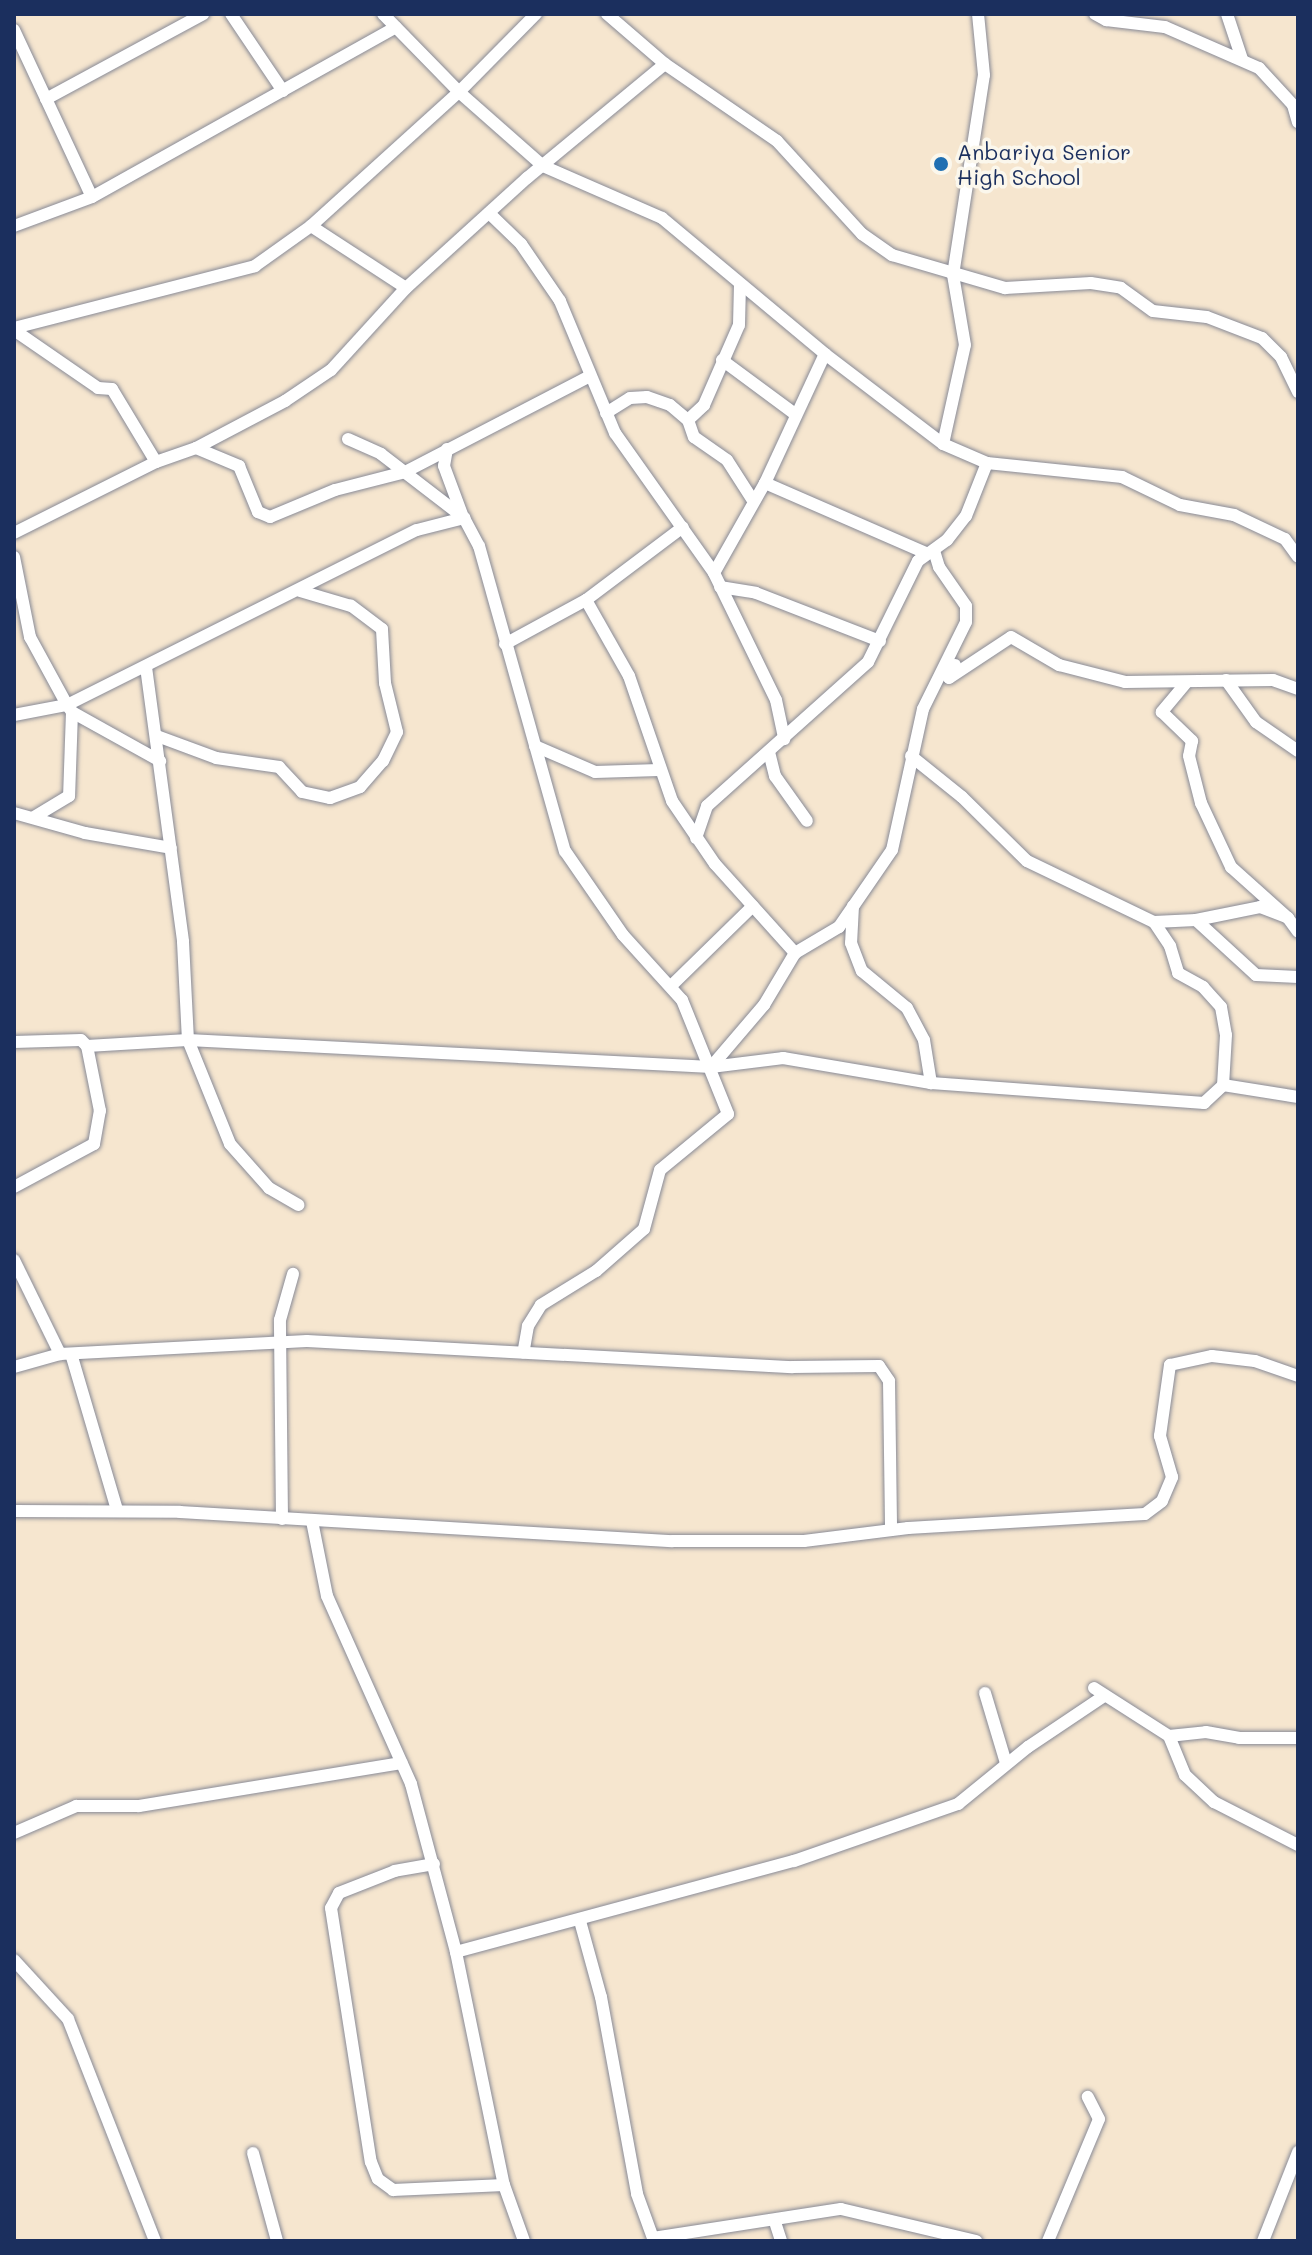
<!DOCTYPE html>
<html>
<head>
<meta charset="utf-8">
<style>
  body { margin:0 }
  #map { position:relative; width:1312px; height:2255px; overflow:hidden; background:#f6e6cf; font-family:Mali,sans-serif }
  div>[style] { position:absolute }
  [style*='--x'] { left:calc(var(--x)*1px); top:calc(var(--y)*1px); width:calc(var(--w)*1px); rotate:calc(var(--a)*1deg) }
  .roads { filter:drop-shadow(0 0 2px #888a96) drop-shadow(0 0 2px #888a96) }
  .minor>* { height:12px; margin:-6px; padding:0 6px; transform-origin:6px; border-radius:6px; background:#fff }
  .dots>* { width:22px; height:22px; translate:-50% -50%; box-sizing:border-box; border:4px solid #fbf7ec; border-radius:50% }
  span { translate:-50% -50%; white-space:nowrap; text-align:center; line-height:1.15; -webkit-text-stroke:7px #fbf7ec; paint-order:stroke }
  .poi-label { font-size:22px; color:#1b2f5e }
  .left { translate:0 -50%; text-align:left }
  .frame { position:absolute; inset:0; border:16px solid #1b2f5e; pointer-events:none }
</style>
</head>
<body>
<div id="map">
  <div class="roads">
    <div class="minor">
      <div style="--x:231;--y:14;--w:93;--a:56"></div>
      <div style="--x:383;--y:14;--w:109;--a:45.7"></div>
      <div style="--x:459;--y:92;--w:112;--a:41.4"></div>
      <div style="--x:543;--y:166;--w:130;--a:23.6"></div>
      <div style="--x:662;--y:218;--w:212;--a:39.8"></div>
      <div style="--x:825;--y:354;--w:148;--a:37.3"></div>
      <div style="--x:943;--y:444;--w:48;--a:23.4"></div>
      <div style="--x:987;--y:463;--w:136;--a:5.9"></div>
      <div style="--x:1122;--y:477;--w:64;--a:25.8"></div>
      <div style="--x:1180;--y:505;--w:55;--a:10.5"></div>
      <div style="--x:1234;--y:515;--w:56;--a:25.2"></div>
      <div style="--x:1285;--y:539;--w:22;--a:54"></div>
      <div style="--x:607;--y:14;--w:77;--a:40.8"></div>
      <div style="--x:665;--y:64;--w:136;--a:34.5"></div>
      <div style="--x:777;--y:141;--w:126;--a:47.6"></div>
      <div style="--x:862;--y:234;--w:37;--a:35"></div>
      <div style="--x:892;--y:255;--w:118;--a:16.3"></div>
      <div style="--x:1005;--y:288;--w:86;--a:-3.3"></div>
      <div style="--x:1091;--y:283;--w:30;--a:9"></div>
      <div style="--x:1121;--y:288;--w:39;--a:36"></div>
      <div style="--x:1153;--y:311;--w:54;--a:6.3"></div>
      <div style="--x:1207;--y:317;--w:59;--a:20.9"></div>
      <div style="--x:1262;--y:338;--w:27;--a:45"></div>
      <div style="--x:1281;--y:357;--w:39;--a:64"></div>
      <div style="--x:1095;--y:14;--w:13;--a:29"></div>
      <div style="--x:1106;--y:20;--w:59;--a:6.8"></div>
      <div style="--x:1165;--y:27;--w:103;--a:23.6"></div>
      <div style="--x:1259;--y:68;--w:50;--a:47.4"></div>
      <div style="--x:1293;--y:105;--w:18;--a:74"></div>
      <div style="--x:1227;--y:14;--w:47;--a:71.6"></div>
      <div style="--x:14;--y:30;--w:184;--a:65"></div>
      <div style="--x:46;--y:99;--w:179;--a:-28.4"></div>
      <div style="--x:489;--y:213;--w:45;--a:44.1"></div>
      <div style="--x:521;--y:244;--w:69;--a:55.6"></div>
      <div style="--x:560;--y:301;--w:143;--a:67.4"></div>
      <div style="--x:615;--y:433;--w:171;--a:54.7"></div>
      <div style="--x:714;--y:573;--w:141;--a:64"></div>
      <div style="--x:776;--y:700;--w:40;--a:78"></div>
      <div style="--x:14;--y:226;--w:83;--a:-20.4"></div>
      <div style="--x:92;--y:197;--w:348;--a:-29.2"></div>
      <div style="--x:311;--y:226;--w:113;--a:33.1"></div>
      <div style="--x:14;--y:328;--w:249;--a:-14.4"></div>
      <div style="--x:255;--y:266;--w:69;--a:-35.5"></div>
      <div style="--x:311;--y:226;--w:200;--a:-42.2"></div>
      <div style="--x:459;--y:92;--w:110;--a:-45.4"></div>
      <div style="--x:14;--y:330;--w:102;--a:34.6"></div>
      <div style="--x:98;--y:388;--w:14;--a:4"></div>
      <div style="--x:112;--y:389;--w:85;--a:58.9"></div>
      <div style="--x:722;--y:360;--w:91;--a:36.5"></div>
      <div style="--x:606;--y:413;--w:28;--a:-32"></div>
      <div style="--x:630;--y:398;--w:17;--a:-3"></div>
      <div style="--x:647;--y:397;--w:24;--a:19"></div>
      <div style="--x:670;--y:405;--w:23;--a:40"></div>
      <div style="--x:688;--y:420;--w:18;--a:71"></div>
      <div style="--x:694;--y:437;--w:40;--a:34.9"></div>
      <div style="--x:727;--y:460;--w:46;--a:57.3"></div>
      <div style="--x:688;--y:420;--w:22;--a:-43"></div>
      <div style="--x:704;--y:405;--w:87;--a:-66.4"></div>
      <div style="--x:739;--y:325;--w:40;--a:-88.6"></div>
      <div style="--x:348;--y:439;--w:36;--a:24"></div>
      <div style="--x:381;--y:454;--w:105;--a:37.6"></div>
      <div style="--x:943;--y:444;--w:101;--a:-77.5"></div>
      <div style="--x:965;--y:345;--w:71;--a:-99.7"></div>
      <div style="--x:953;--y:275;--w:202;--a:-81.2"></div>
      <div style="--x:984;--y:75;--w:61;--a:-95.6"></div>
      <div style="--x:196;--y:448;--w:47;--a:22.7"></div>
      <div style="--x:239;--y:466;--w:50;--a:67.6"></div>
      <div style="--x:258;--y:512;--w:13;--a:23"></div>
      <div style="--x:270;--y:517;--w:70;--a:-22.6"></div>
      <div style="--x:335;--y:490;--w:72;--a:-14.4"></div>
      <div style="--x:405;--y:472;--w:206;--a:-27.4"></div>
      <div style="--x:447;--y:449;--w:17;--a:100"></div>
      <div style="--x:444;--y:466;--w:54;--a:69.6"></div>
      <div style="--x:765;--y:483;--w:176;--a:23.5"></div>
      <div style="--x:14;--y:533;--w:159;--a:-26.6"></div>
      <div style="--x:156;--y:462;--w:42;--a:-19.3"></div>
      <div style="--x:196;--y:448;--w:101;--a:-27.8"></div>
      <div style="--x:285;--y:401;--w:55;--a:-34"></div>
      <div style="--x:331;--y:370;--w:111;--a:-47.6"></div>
      <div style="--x:406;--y:288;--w:164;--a:-42.3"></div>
      <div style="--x:527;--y:178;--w:179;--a:-39.6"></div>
      <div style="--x:14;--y:557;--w:82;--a:78.7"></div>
      <div style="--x:30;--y:637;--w:77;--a:61.4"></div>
      <div style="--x:67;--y:705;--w:391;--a:-26.6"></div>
      <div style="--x:417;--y:530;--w:49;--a:-14.3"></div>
      <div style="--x:464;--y:518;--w:32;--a:62"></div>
      <div style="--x:479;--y:546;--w:317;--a:74.3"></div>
      <div style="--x:565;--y:851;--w:102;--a:55.4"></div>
      <div style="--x:623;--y:935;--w:88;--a:47.8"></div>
      <div style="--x:682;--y:1000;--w:123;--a:68"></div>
      <div style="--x:728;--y:1114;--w:88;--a:140.5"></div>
      <div style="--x:660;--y:1170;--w:61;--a:105.2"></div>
      <div style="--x:644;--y:1229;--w:64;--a:138.8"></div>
      <div style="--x:596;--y:1271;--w:65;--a:148.3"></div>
      <div style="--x:541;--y:1305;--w:25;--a:122"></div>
      <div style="--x:528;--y:1326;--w:27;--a:100"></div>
      <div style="--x:714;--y:573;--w:103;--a:-60.5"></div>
      <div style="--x:765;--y:483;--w:142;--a:-65.1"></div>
      <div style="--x:720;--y:587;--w:36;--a:9"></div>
      <div style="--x:756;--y:593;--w:133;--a:21.2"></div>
      <div style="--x:586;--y:600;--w:87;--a:60.5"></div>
      <div style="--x:629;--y:676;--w:132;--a:71"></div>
      <div style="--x:672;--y:801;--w:76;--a:55.7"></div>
      <div style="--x:715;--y:864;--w:120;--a:48"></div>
      <div style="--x:505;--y:644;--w:92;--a:-28.5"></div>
      <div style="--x:586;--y:600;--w:121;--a:-37"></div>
      <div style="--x:955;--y:665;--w:14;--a:115"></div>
      <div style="--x:949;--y:678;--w:74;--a:-33.5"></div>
      <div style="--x:1011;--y:637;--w:56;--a:30.3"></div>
      <div style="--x:1059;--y:665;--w:68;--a:14.4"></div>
      <div style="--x:1125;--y:682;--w:148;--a:-0.8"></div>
      <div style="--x:1273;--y:680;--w:27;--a:20"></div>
      <div style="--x:146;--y:667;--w:277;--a:82.3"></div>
      <div style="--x:183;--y:942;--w:98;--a:87.1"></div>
      <div style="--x:188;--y:1040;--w:112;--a:68"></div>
      <div style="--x:230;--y:1144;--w:59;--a:48.4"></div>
      <div style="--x:269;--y:1188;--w:34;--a:30"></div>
      <div style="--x:1226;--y:680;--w:52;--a:54.5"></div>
      <div style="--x:1256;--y:722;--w:51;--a:34.6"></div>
      <div style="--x:1186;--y:683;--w:38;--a:130"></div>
      <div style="--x:1162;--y:712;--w:42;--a:44"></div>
      <div style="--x:1192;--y:741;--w:15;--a:101"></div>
      <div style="--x:1189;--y:756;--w:49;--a:75.7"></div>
      <div style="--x:1201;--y:803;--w:71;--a:64.9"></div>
      <div style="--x:1231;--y:867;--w:76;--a:41.8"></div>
      <div style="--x:72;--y:712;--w:101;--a:29.1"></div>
      <div style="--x:14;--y:715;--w:54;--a:-10.7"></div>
      <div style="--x:67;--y:705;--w:9;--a:54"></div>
      <div style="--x:72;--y:712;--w:84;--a:92"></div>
      <div style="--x:69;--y:796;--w:41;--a:149"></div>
      <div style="--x:157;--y:736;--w:63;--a:20.4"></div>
      <div style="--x:216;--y:758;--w:64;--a:8.1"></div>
      <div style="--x:279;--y:767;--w:34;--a:47"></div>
      <div style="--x:302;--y:792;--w:29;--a:12"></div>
      <div style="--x:330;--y:798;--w:32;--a:-20"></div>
      <div style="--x:360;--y:787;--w:35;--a:-49"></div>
      <div style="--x:383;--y:761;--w:32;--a:-64"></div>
      <div style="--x:397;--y:732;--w:50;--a:-103.8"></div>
      <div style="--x:385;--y:683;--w:54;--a:-93.2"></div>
      <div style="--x:382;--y:629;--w:39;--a:-143"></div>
      <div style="--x:351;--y:606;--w:53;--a:-163.6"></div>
      <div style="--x:535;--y:746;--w:65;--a:23.4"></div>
      <div style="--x:595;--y:772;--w:64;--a:-1.8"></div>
      <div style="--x:769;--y:752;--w:25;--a:76"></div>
      <div style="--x:775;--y:776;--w:55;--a:54.6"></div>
      <div style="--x:911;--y:756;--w:65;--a:38.8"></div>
      <div style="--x:962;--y:797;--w:91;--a:44.6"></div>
      <div style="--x:1027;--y:861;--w:141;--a:25.7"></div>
      <div style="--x:1154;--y:922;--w:42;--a:-2.7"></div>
      <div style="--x:1196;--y:920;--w:81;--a:42.5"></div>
      <div style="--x:1256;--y:975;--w:42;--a:2.7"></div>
      <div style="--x:14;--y:813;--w:74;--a:15.7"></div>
      <div style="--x:85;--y:833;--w:87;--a:9.9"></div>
      <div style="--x:696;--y:838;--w:34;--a:-71"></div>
      <div style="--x:707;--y:806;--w:216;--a:-41.8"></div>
      <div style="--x:868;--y:662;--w:113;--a:-63.7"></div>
      <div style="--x:918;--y:561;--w:36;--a:-36"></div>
      <div style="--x:947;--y:540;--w:31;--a:-52"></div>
      <div style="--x:966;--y:516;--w:57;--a:-68.4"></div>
      <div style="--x:853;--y:906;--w:37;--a:93"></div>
      <div style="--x:851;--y:943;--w:30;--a:69"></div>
      <div style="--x:862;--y:971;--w:58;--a:39.4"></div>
      <div style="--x:907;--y:1008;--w:36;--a:62"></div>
      <div style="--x:924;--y:1040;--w:44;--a:80.8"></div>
      <div style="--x:1196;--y:920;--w:65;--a:-11.5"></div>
      <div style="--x:1260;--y:907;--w:30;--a:21"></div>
      <div style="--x:1288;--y:918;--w:17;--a:54"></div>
      <div style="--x:1154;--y:922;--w:29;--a:56"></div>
      <div style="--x:1170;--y:946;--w:28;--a:73"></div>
      <div style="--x:1178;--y:973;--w:29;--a:29"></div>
      <div style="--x:1203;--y:987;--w:27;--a:48"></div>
      <div style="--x:1221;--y:1007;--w:28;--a:80"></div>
      <div style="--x:1226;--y:1035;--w:50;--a:93.4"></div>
      <div style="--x:672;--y:985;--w:113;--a:-44.3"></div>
      <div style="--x:14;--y:1042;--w:67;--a:-1.7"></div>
      <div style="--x:81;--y:1040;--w:8;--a:45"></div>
      <div style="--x:87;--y:1046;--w:101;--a:-3.4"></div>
      <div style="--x:188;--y:1040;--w:524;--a:2.96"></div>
      <div style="--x:711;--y:1067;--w:73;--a:-7.1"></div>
      <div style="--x:783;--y:1058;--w:150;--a:9.6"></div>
      <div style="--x:931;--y:1083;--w:274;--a:4.2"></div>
      <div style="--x:1204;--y:1103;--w:26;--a:-43"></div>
      <div style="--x:1223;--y:1085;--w:76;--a:9.1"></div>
      <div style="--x:711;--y:1067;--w:82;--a:-49.5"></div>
      <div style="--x:764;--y:1005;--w:61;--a:-59.2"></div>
      <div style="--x:795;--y:953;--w:51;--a:-30.6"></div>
      <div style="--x:839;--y:927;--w:93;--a:-55.5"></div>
      <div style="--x:892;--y:850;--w:144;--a:-77.6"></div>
      <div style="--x:923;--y:709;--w:97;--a:-63.7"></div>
      <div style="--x:966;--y:622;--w:16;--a:-90"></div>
      <div style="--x:966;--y:606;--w:47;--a:-124.7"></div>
      <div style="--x:939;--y:567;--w:17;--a:-107"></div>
      <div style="--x:14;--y:1187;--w:91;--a:-28.3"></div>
      <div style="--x:94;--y:1144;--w:34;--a:-80"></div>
      <div style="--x:100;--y:1111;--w:66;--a:-101.3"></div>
      <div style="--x:14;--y:1260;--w:105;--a:63.9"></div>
      <div style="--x:72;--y:1357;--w:159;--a:73.6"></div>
      <div style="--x:14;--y:1367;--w:48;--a:-15.8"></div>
      <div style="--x:60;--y:1354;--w:247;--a:-3"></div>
      <div style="--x:307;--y:1341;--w:486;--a:3.1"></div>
      <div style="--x:792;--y:1367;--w:87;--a:-0.7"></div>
      <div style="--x:879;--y:1366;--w:18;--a:56"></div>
      <div style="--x:889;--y:1381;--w:149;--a:89.2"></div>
      <div style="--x:14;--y:1511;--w:166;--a:0.3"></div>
      <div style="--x:180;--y:1512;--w:493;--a:3.4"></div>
      <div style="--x:672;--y:1541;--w:132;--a:0"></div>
      <div style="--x:804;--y:1541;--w:105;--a:-7.1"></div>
      <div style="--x:908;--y:1528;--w:237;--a:-3.4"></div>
      <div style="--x:1145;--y:1514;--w:21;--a:-37"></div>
      <div style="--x:1162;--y:1501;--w:26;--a:-67"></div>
      <div style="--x:1172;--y:1477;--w:43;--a:-106.3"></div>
      <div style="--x:1160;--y:1436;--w:72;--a:-82"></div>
      <div style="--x:1170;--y:1365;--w:43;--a:-12.1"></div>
      <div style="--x:1212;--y:1356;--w:43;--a:6.6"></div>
      <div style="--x:1255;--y:1361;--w:46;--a:19.2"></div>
      <div style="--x:282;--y:1519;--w:199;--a:-90.6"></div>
      <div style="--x:280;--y:1320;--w:48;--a:-74.2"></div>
      <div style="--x:312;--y:1521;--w:76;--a:78.7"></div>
      <div style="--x:327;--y:1596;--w:206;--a:65.9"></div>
      <div style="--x:411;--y:1784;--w:174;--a:75"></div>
      <div style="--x:456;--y:1952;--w:238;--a:78.4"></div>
      <div style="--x:504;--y:2185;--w:59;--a:70.3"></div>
      <div style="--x:1094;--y:1688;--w:89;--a:32.6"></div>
      <div style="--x:1169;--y:1736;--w:42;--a:67.7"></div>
      <div style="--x:1185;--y:1775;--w:40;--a:43"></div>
      <div style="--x:1214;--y:1802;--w:94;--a:27.1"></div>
      <div style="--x:985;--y:1693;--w:73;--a:73.3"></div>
      <div style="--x:1169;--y:1736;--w:37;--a:-6"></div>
      <div style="--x:1206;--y:1732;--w:34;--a:10"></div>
      <div style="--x:1239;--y:1738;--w:59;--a:0"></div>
      <div style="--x:14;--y:1833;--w:68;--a:-23.5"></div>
      <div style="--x:76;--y:1806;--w:63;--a:0"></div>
      <div style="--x:139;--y:1806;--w:266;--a:-9.3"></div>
      <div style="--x:434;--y:1864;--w:40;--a:170"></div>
      <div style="--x:395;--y:1871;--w:60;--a:158.6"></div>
      <div style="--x:339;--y:1893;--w:17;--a:118"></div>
      <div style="--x:331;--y:1908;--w:257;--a:81.1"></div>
      <div style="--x:371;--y:2162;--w:18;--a:68"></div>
      <div style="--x:378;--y:2179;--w:19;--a:36"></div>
      <div style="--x:393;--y:2190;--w:111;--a:-2.6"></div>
      <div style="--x:580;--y:1921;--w:79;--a:74.6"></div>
      <div style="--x:601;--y:1997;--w:200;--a:79.6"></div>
      <div style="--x:637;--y:2194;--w:50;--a:70.1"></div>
      <div style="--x:456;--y:1952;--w:350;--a:-15.1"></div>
      <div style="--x:794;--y:1861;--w:174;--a:-19.2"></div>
      <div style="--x:958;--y:1804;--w:90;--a:-39.2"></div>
      <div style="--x:1028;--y:1747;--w:92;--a:-33.9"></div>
      <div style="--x:14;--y:1960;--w:80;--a:47.5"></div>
      <div style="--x:68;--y:2019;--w:238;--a:68.6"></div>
      <div style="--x:253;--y:2153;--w:91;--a:74.7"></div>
      <div style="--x:775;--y:2222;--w:20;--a:72"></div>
      <div style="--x:653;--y:2238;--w:190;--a:-8.8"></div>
      <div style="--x:841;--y:2209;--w:139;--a:13.3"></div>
      <div style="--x:1048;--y:2241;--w:132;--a:-67.3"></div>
      <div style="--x:1099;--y:2119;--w:25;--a:-117"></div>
      <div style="--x:1263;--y:2241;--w:96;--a:-68.5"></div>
    </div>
  </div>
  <div class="dots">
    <div style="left:941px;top:164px;background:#1f6fb2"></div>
  </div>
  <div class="poi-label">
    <span class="left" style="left:957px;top:164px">Anbariya Senior<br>High School</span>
  </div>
  <div class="frame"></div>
</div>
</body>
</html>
